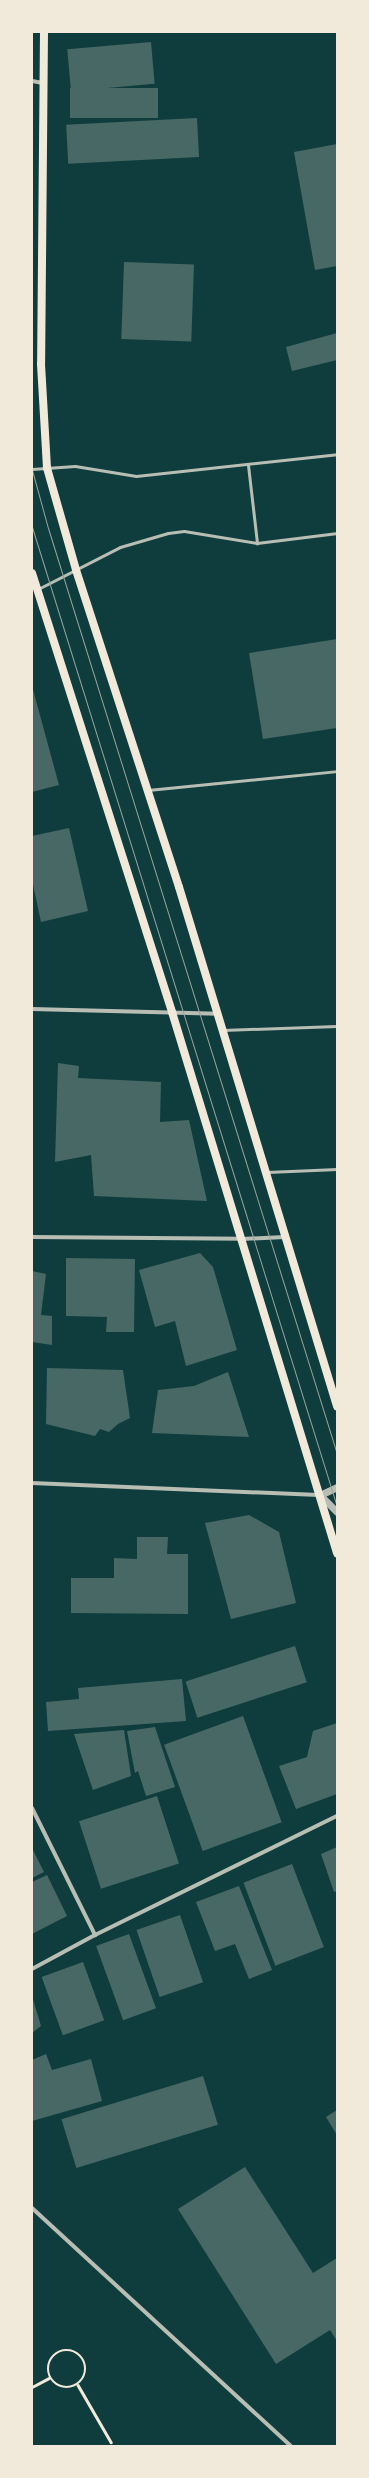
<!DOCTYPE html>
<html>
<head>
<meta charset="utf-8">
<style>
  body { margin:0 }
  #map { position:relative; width:369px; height:2478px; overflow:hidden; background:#0f3d3e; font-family:"Open Sans",sans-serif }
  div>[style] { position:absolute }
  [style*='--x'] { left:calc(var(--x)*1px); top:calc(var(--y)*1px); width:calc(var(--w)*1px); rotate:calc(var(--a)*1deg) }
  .building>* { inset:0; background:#486865; transform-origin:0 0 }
  .path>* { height:2.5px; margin:-1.25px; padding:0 1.25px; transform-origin:1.25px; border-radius:1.25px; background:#f1e9da }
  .path>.ring { margin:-1.25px; padding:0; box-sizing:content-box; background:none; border:2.5px solid #f1e9da; border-radius:50% }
  .service>* { height:3px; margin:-1.5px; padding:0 1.5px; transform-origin:1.5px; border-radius:1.5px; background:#b8beb3 }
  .minor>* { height:4px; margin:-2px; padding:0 2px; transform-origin:2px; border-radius:2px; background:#b8beb3 }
  .tertiary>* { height:7px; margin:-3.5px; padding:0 3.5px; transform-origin:3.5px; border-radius:3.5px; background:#b8beb3 }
  .secondary>* { height:8px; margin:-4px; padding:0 4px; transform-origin:4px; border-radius:4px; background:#f1e9da }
  .tram>* { height:1px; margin:-0.5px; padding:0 0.5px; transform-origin:0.5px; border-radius:0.5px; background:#97a49c }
  span { translate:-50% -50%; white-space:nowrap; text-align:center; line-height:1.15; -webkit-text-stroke:3.5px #f1e9da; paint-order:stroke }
  .frame { position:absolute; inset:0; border:33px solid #f1e9da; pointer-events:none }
</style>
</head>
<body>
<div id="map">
  <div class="building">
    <div style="left:151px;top:42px;width:42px;height:84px;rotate:85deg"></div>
    <div style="left:158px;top:88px;width:30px;height:88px;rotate:90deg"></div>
    <div style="left:197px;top:118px;width:39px;height:131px;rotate:87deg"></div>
    <div style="clip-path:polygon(337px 144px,337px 266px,315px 270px,294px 152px)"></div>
    <div style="left:124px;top:262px;width:70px;height:77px;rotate:2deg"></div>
    <div style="clip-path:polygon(337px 333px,337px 360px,292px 371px,286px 347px)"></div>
    <div style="clip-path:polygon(337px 639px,337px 728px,263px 739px,249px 653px)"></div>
    <div style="clip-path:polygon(32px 686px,59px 785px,32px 792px)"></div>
    <div style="clip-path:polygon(69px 828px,88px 911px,41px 922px,32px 880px,32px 836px)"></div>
    <div style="clip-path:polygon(58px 1063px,79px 1066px,78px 1078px,161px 1082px,160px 1122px,189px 1120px,207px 1201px,94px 1196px,91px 1155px,55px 1162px)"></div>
    <div style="clip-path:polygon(200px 1253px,213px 1267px,237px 1350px,186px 1366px,175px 1321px,155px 1327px,139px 1270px)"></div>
    <div style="clip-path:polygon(66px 1258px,135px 1259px,134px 1332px,106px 1332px,107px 1317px,66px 1316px)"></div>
    <div style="clip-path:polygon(32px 1271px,46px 1274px,41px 1315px,52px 1316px,52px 1345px,32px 1342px)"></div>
    <div style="clip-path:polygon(47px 1368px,123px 1370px,130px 1418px,118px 1424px,109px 1432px,100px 1429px,95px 1436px,46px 1424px)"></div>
    <div style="clip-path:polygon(228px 1372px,249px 1437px,152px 1433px,158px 1390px,194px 1386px)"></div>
    <div style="clip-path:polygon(249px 1515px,279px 1532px,296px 1603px,231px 1619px,205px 1523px)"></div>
    <div style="clip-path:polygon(137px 1537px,168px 1537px,167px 1554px,188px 1554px,188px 1614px,71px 1613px,71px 1578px,114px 1578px,114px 1558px,137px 1559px)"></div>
    <div style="left:295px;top:1646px;width:38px;height:115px;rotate:72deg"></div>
    <div style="clip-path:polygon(182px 1679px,186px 1721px,48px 1731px,46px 1702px,79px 1699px,78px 1688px)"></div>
    <div style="left:243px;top:1716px;width:113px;height:84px;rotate:70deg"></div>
    <div style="clip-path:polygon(337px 1723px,337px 1794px,296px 1809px,279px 1766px,307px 1757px,313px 1731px)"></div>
    <div style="clip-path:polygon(155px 1727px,175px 1787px,146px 1796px,138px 1771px,135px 1773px,127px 1731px)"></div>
    <div style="clip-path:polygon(124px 1730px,131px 1776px,93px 1790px,74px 1734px)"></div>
    <div style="left:157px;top:1796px;width:71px;height:82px;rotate:72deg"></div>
    <div style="clip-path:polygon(337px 1847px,337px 1891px,334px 1892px,321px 1854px)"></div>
    <div style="clip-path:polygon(32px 1848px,44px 1872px,32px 1878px)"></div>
    <div style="left:292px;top:1864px;width:89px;height:52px;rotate:69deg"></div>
    <div style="clip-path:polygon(47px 1875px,67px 1916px,32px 1934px,32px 1882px)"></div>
    <div style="clip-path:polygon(239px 1886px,272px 1970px,249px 1979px,235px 1944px,215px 1951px,196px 1902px)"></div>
    <div style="left:180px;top:1915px;width:71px;height:46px;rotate:71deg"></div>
    <div style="left:129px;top:1934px;width:79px;height:35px;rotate:70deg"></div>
    <div style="left:83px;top:1962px;width:62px;height:44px;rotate:70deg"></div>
    <div style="clip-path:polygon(32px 1996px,41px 2026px,32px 2033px)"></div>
    <div style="clip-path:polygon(46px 2054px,52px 2070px,91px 2059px,102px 2101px,32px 2121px,32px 2060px)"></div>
    <div style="left:203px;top:2076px;width:51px;height:148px;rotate:73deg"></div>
    <div style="clip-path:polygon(337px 2110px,337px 2135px,326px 2117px)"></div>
    <div style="clip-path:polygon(245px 2167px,313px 2273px,337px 2258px,337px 2341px,330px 2330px,276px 2364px,178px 2209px)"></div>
  </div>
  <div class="path">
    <div class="ring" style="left:48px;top:2350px;width:35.5px;height:35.5px"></div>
    <div style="--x:78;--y:2385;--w:66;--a:59.9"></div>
    <div style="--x:32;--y:2387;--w:19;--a:-28"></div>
  </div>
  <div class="service">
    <div style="--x:248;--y:465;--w:79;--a:83.4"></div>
    <div style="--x:32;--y:469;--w:43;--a:-4"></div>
    <div style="--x:75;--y:466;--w:62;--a:9.3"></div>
    <div style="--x:136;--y:476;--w:202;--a:-6.2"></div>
    <div style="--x:38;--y:589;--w:92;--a:-27.1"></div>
    <div style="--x:120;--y:547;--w:50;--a:-16.3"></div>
    <div style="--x:168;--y:533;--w:16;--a:-7"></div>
    <div style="--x:184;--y:531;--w:74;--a:9.3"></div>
    <div style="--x:257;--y:543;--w:81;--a:-7.1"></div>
    <div style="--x:148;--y:790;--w:190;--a:-5.7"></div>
    <div style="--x:223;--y:1030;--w:114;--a:-2"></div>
    <div style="--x:267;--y:1172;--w:70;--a:-2.5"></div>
  </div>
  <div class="minor">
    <div style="--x:32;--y:81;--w:11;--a:10"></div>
    <div style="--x:32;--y:1009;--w:186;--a:1.5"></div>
    <div style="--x:32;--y:1237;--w:210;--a:0.5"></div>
    <div style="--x:242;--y:1239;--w:43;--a:-2.7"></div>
    <div style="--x:32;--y:1483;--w:287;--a:2.4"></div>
    <div style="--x:32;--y:1808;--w:142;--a:63.6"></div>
    <div style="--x:32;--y:1969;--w:72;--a:-28.4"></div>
    <div style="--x:95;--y:1935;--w:270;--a:-26.2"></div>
    <div style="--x:32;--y:2208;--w:352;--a:42.6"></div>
  </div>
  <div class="tertiary">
    <div style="--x:337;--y:1487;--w:19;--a:155"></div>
    <div style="--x:320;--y:1495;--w:24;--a:45"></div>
  </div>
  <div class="secondary">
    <div style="--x:44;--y:32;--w:332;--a:90.5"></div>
    <div style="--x:41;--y:364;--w:104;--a:86.7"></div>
    <div style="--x:47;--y:468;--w:106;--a:74.1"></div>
    <div style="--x:76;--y:570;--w:333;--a:72"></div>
    <div style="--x:179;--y:887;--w:543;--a:73.07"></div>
    <div style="--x:32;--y:573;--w:461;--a:72.3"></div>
    <div style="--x:172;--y:1012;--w:566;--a:73.04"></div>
  </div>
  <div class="tram">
    <div style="--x:32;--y:41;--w:9;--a:-90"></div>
    <div style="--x:32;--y:470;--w:60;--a:74.6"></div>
    <div style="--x:48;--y:528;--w:970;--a:72.67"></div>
    <div style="--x:32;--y:527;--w:1026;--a:72.71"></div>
  </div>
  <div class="frame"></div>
</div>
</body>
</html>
